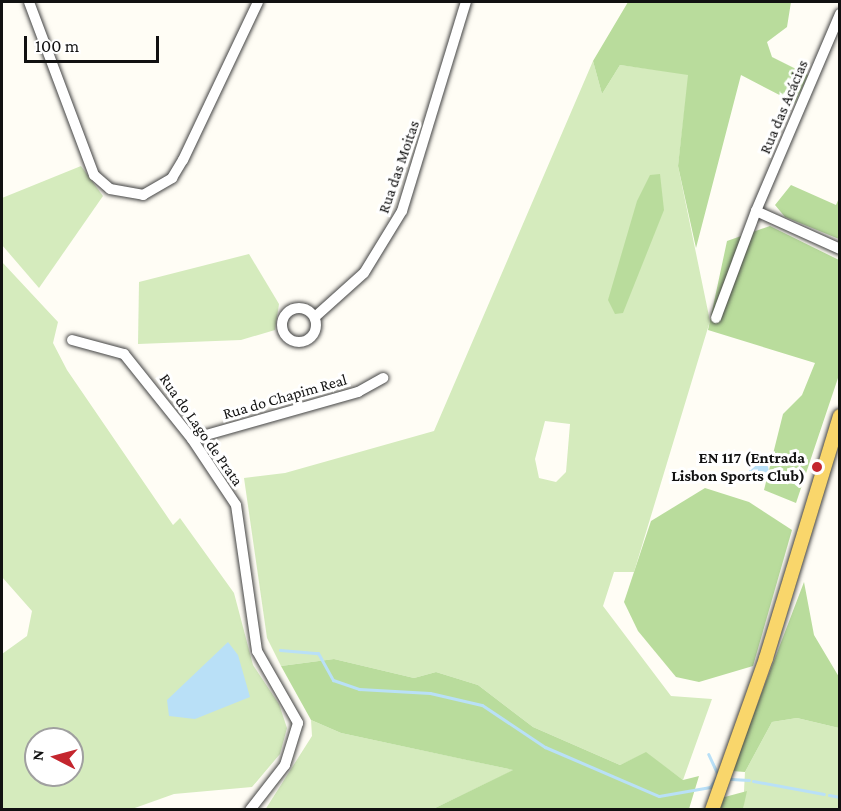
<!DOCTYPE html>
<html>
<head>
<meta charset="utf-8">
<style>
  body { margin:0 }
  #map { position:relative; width:841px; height:811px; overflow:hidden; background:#fffdf5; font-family:"Crimson Pro",serif }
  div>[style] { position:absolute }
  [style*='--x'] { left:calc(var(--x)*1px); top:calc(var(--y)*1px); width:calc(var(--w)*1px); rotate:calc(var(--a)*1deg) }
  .green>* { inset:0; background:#d5ebbd }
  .forest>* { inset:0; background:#b9dc9c }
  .water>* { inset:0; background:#b9e0f7 }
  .round { border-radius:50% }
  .stream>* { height:3px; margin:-1.5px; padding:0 1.5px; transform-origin:1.5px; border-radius:1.5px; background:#b9e0f7 }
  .roads { filter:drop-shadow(0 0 2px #444) drop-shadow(0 0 2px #444) }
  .minor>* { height:10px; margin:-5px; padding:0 5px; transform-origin:5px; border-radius:5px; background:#fff }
  .minor>.ring { margin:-5px; padding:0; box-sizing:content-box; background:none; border:10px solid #fff; border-radius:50% }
  .major>* { height:14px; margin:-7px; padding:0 7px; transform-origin:7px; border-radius:7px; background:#f9d66b }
  .dots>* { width:16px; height:16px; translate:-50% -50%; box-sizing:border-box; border:3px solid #fff; border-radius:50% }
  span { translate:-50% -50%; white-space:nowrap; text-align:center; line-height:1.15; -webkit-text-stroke:6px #fff; paint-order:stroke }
  .street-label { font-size:16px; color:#111 }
  .poi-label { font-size:16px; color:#111; font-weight:700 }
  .right { translate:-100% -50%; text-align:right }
  .frame { position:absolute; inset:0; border:3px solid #111; pointer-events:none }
  .north { position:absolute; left:24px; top:727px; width:60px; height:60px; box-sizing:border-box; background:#fff; border:2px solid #a0a0a0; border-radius:50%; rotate:276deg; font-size:16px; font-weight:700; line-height:24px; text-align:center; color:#111 }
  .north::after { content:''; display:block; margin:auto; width:21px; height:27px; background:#c4262e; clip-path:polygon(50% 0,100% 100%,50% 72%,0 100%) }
  .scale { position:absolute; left:24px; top:36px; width:135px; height:27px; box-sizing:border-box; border:3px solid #111; border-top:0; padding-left:8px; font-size:18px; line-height:21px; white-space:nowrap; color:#111; -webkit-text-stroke:4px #fff; paint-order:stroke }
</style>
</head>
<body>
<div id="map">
  <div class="green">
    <div style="clip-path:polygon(evenodd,593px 61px,602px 94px,620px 65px,689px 74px,678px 166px,710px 321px,634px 572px,614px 572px,603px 606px,671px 696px,712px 699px,683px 780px,646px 753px,620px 765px,533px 727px,478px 685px,436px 672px,414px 678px,334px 659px,281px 666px,267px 638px,244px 478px,285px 473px,434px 431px,593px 61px,545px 421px,570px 424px,566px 472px,556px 482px,539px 478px,535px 459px,545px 421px)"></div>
    <div style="clip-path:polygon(81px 166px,103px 196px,39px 288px,2px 245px,2px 198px)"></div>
    <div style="clip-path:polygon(249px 254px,279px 304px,275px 330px,241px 340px,138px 344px,139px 282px)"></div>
    <div style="clip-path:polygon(evenodd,2px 262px,58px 322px,53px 343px,67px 370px,173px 525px,180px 518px,234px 593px,253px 665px,279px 704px,287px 728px,280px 754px,252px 787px,174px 794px,132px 809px,2px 809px,2px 654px,27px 636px,32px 611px,2px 577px,2px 262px,36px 739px,72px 739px,72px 775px,36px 775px,36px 739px)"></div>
    <div style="clip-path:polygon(797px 718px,839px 728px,839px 809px,743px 810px,745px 772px,772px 722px)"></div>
    <div style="clip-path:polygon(311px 720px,341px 733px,514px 770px,433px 809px,265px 810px,312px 736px)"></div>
  </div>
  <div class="forest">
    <div style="clip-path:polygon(628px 2px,791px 2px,787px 27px,767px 42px,772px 57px,808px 75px,795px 103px,741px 75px,696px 248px,678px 166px,688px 75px,620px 65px,602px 94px,593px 61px)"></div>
    <div style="clip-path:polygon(660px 174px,664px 210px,623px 313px,615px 314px,608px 300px,637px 201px,650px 175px)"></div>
    <div style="clip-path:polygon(791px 185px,836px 205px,839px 198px,839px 239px,785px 217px,775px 205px)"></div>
    <div style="clip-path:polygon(770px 226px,839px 260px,839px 375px,796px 503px,764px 490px,783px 414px,802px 395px,815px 363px,708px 330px,727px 241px)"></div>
    <div style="clip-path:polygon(705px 488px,749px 502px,792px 530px,753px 666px,699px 682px,676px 677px,638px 631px,624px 602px,651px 521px)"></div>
    <div style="clip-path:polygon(804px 582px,814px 635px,839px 677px,839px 728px,797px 718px,772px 722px,745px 772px,732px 771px)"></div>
    <div style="clip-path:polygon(334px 659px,414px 678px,436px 672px,478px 685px,533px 727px,620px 765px,646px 752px,683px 780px,699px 776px,689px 809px,433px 809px,513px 770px,341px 733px,311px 720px,281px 666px)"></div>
    <div style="clip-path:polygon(747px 791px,743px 809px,717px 810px,721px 798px)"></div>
  </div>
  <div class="water">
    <div class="round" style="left:749px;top:461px;width:20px;height:20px"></div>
    <div style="clip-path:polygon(228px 642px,238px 655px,250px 697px,195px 719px,169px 716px,167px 700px)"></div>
  </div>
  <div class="stream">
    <div style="--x:280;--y:650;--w:38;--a:5"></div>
    <div style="--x:318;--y:653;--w:31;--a:61"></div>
    <div style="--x:333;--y:680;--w:28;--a:19"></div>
    <div style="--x:359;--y:689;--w:71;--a:3.2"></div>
    <div style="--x:430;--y:693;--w:53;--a:13"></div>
    <div style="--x:482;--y:705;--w:76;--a:33.7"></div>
    <div style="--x:545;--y:747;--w:124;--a:23.3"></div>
    <div style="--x:659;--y:796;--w:52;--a:-10"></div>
    <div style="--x:710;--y:787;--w:14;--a:-56"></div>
    <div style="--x:718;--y:775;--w:23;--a:-115"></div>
    <div style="--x:731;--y:779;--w:18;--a:3"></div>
    <div style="--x:753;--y:781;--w:72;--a:10.4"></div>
    <div style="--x:829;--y:795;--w:11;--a:10"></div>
  </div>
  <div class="roads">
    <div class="minor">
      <div style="--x:29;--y:2;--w:185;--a:69.4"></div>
      <div style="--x:94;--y:175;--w:21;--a:41"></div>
      <div style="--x:110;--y:189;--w:34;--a:10"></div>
      <div style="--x:143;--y:195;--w:34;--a:-30"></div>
      <div style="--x:172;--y:178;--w:21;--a:-59"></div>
      <div style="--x:183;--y:160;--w:175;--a:-64.6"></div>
      <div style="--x:840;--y:14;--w:214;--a:113.1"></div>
      <div style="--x:756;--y:211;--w:92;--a:24.3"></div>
      <div class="ring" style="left:282px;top:308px;width:24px;height:24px"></div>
      <div style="--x:316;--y:316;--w:64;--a:-41.9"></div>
      <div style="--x:364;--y:273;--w:73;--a:-58.5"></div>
      <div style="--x:402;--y:211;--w:219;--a:-73"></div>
      <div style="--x:716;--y:318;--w:114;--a:-69.5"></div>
      <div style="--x:72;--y:340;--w:54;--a:15.1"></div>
      <div style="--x:124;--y:354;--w:109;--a:51.3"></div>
      <div style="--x:192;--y:439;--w:79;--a:56.3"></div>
      <div style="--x:236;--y:505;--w:148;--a:81.8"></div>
      <div style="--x:257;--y:651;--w:83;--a:60.3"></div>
      <div style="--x:298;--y:723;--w:44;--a:107.2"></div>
      <div style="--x:285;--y:765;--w:57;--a:127.9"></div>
      <div style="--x:192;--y:439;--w:173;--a:-15.8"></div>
      <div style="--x:358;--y:392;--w:29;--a:-29"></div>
    </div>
    <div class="major">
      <div style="--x:712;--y:810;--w:161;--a:-70.4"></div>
      <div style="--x:766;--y:658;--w:253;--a:-73"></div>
    </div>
  </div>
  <div class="dots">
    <div style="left:817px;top:467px;background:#c4262e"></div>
  </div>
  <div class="street-label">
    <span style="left:784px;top:107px;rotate:-67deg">Rua das Acácias</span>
    <span style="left:399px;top:167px;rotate:-71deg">Rua das Moitas</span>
    <span style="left:285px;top:397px;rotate:-16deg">Rua do Chapim Real</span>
    <span style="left:201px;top:430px;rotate:55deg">Rua do Lago de Prata</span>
  </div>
  <div class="poi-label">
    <span class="right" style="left:805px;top:467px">EN 117 (Entrada<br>Lisbon Sports Club)</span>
  </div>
  <div class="frame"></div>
  <div class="north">N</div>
  <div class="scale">100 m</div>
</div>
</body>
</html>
